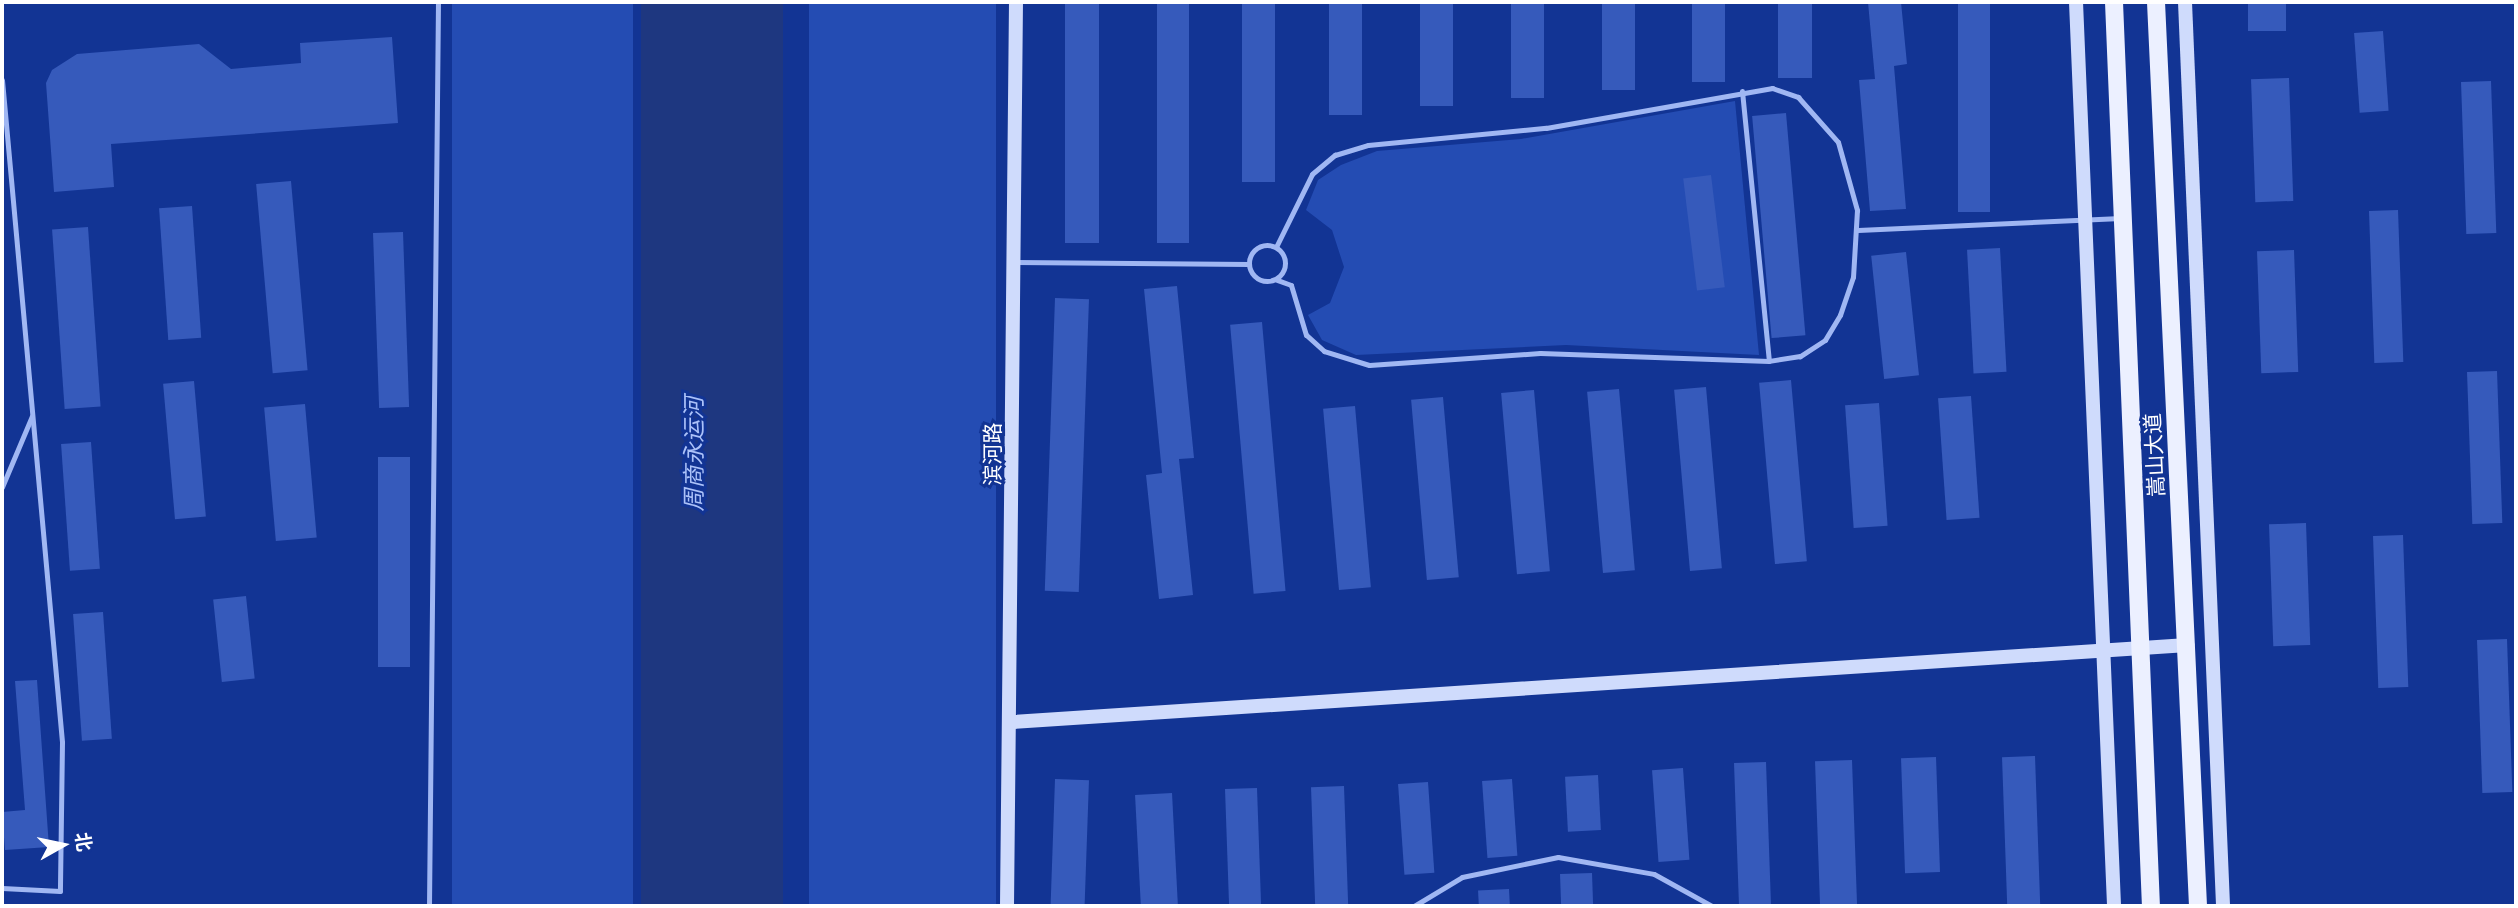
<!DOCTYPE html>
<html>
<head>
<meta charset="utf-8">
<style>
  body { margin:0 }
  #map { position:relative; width:2518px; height:908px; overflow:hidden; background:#123494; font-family:Raleway,"Noto Sans SC",sans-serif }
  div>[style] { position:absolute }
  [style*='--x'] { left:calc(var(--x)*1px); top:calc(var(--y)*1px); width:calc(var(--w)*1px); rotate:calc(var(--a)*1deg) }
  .green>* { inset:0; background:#244cb3; transform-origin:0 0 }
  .water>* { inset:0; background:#1e3780; transform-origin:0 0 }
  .building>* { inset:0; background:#365abb; transform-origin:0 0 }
  .lane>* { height:5px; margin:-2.5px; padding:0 2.5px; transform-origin:2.5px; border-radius:2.5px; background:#a0b7f3 }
  .lane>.ring { margin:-2.5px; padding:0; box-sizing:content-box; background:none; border:5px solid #a0b7f3; border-radius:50% }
  .secondary>* { height:14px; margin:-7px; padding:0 7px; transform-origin:7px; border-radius:7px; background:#cfdbfc }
  .primary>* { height:18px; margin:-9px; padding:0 9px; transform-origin:9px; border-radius:9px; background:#ecf0ff }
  span { translate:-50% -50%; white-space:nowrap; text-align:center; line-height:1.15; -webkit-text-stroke:6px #123494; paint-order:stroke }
  .street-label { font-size:21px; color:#fff }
  .water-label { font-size:23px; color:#acc2f9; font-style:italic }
  .frame { position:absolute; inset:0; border:4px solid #fff; pointer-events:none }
  .north { position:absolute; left:28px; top:810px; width:70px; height:70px; -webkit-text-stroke:5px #123494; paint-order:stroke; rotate:81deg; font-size:19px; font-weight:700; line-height:28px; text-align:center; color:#fff }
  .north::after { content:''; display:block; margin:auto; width:24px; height:32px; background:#fff; clip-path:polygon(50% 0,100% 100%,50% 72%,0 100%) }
</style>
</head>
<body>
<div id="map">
  <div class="green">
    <div style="left:452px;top:2px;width:181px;height:904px"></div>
    <div style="left:809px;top:2px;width:187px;height:904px"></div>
    <div style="clip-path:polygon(1735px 101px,1759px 355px,1566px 345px,1356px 355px,1322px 340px,1308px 315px,1330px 303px,1344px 267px,1332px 230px,1306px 210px,1318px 180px,1341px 165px,1377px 151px,1521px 139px)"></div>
  </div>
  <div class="water">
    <div style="left:641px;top:2px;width:142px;height:904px"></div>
  </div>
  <div class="building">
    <div style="left:1065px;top:2px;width:34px;height:241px"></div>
    <div style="left:1157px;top:2px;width:32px;height:241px"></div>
    <div style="left:1242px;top:2px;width:33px;height:180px"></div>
    <div style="left:1329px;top:2px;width:33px;height:113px"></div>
    <div style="left:1420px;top:2px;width:33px;height:104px"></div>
    <div style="left:1511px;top:2px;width:33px;height:96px"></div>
    <div style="left:1602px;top:2px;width:33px;height:88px"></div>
    <div style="left:1692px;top:2px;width:33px;height:80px"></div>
    <div style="left:1778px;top:2px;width:34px;height:76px"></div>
    <div style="clip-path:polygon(1868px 2px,1901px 2px,1907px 64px,1894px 66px,1906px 209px,1870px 211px,1859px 80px,1875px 79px)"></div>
    <div style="left:1958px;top:2px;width:32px;height:210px"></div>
    <div style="left:2248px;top:2px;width:38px;height:29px"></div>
    <div style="left:2383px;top:31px;width:80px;height:29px;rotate:86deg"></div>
    <div style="clip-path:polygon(392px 37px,398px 123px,111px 144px,114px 187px,54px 192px,46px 83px,52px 70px,77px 54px,199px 44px,231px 69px,301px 63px,300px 43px)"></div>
    <div style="left:2289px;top:78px;width:123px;height:38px;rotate:88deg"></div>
    <div style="left:2491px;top:81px;width:152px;height:30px;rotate:88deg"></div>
    <div style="left:1786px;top:113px;width:223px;height:34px;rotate:85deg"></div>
    <div style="left:1711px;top:175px;width:113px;height:28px;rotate:83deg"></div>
    <div style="left:291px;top:181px;width:190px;height:35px;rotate:85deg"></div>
    <div style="left:192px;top:206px;width:132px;height:33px;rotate:86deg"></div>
    <div style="left:2398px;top:210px;width:152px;height:29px;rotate:88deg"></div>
    <div style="left:88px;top:227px;width:180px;height:36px;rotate:86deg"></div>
    <div style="left:403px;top:232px;width:175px;height:30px;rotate:88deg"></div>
    <div style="left:2000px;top:248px;width:124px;height:33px;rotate:87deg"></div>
    <div style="left:2294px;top:250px;width:122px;height:37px;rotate:88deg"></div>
    <div style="left:1906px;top:252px;width:124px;height:35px;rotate:84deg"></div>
    <div style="clip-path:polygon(1177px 286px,1194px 458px,1179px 459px,1193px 595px,1159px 599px,1146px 475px,1162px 473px,1144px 289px)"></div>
    <div style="left:1055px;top:298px;width:34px;height:293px;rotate:2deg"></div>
    <div style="left:1262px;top:322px;width:270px;height:32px;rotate:85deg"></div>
    <div style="left:2497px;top:371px;width:152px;height:30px;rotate:88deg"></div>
    <div style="left:1791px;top:380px;width:182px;height:32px;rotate:85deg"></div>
    <div style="left:194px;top:381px;width:136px;height:31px;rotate:85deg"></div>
    <div style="left:1706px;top:387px;width:182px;height:32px;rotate:85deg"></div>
    <div style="left:1619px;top:389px;width:182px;height:32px;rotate:85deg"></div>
    <div style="left:1534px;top:390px;width:182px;height:33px;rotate:85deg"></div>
    <div style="left:1971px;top:396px;width:122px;height:33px;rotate:86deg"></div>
    <div style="left:1443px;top:397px;width:181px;height:32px;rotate:85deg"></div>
    <div style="left:1879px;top:403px;width:123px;height:34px;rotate:86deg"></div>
    <div style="left:305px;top:404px;width:134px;height:41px;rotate:85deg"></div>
    <div style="left:1355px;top:406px;width:182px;height:32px;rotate:85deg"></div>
    <div style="left:91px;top:442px;width:127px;height:30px;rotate:86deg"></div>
    <div style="left:378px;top:457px;width:32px;height:210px"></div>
    <div style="left:2306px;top:523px;width:122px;height:37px;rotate:88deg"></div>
    <div style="left:2403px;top:535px;width:152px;height:30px;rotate:88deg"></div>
    <div style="left:246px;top:596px;width:83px;height:33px;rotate:84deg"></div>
    <div style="left:103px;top:612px;width:127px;height:30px;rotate:86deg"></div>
    <div style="left:2507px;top:639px;width:153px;height:30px;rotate:88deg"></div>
    <div style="clip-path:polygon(37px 680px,49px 847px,5px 850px,2px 812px,25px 810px,15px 681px)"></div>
    <div style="left:2035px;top:756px;width:150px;height:33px;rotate:88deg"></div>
    <div style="left:1936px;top:757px;width:115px;height:35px;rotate:88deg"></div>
    <div style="left:1852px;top:760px;width:146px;height:37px;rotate:88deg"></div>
    <div style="left:1766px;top:762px;width:142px;height:32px;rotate:88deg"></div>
    <div style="left:1683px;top:768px;width:92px;height:31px;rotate:86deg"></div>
    <div style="left:1598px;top:775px;width:55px;height:33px;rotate:87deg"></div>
    <div style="left:1055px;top:779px;width:34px;height:127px;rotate:2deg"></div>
    <div style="left:1512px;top:779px;width:77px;height:30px;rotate:86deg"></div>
    <div style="left:1428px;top:782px;width:91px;height:30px;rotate:86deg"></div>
    <div style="left:1344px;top:786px;width:120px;height:33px;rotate:88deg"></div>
    <div style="left:1257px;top:788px;width:117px;height:32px;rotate:88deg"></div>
    <div style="left:1172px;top:793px;width:113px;height:37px;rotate:87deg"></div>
    <div style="left:1592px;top:873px;width:33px;height:32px;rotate:88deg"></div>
    <div style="left:1509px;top:889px;width:17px;height:31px;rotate:87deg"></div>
  </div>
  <div class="lane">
    <div style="--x:2;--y:80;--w:665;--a:84.82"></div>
    <div style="--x:62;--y:742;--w:149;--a:90.8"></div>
    <div style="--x:60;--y:891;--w:58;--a:-177"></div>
    <div style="--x:1742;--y:91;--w:271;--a:84.3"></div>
    <div style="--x:1858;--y:230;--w:263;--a:-2.6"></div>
    <div class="ring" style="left:1249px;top:245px;width:31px;height:31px"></div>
    <div style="--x:1276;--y:247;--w:81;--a:-63.7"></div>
    <div style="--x:1312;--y:174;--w:30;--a:-40"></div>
    <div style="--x:1335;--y:155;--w:34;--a:-17"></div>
    <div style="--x:1368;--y:145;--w:179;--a:-5.5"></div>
    <div style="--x:1546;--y:128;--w:230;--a:-10"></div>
    <div style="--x:1772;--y:88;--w:28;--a:19"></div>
    <div style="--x:1798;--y:97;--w:60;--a:48.4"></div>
    <div style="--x:1838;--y:142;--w:71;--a:74.4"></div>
    <div style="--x:1857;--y:210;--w:67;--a:93.4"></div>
    <div style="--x:1853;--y:277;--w:40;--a:108.9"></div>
    <div style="--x:1840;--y:315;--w:29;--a:121"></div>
    <div style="--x:1825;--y:340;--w:30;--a:147"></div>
    <div style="--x:1800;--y:356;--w:31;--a:171"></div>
    <div style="--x:1769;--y:361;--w:229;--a:-178"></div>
    <div style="--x:1540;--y:353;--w:171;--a:176"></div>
    <div style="--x:1369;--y:365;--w:47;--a:-162.7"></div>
    <div style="--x:1324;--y:351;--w:24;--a:-138"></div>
    <div style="--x:1306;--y:335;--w:52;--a:-106.7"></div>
    <div style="--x:1291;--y:285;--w:15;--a:-160"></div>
    <div style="--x:1015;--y:262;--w:234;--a:0.5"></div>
    <div style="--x:2;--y:487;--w:77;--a:-67.1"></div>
    <div style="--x:429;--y:906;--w:904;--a:-89.43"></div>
    <div style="--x:1414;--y:906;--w:56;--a:-31.1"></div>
    <div style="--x:1462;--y:877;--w:98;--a:-11.8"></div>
    <div style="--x:1558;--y:857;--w:97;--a:10"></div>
    <div style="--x:1654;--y:874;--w:66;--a:28.9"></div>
  </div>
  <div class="secondary">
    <div style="--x:2076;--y:2;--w:905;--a:87.59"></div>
    <div style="--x:2185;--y:2;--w:905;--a:87.59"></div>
    <div style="--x:1013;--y:722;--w:1177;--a:-3.75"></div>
    <div style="--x:1007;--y:906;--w:904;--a:-89.43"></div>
  </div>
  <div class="primary">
    <div style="--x:2114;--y:2;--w:905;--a:87.66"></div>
    <div style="--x:2156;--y:2;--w:905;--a:87.34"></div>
  </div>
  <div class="street-label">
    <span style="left:993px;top:454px;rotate:-90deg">滨河路</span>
    <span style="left:2155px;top:455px;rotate:-93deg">嵩山大道</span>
  </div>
  <div class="water-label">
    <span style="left:694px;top:454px;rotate:-90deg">周商永运河</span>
  </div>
  <div class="frame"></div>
  <div class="north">北</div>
</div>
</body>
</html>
